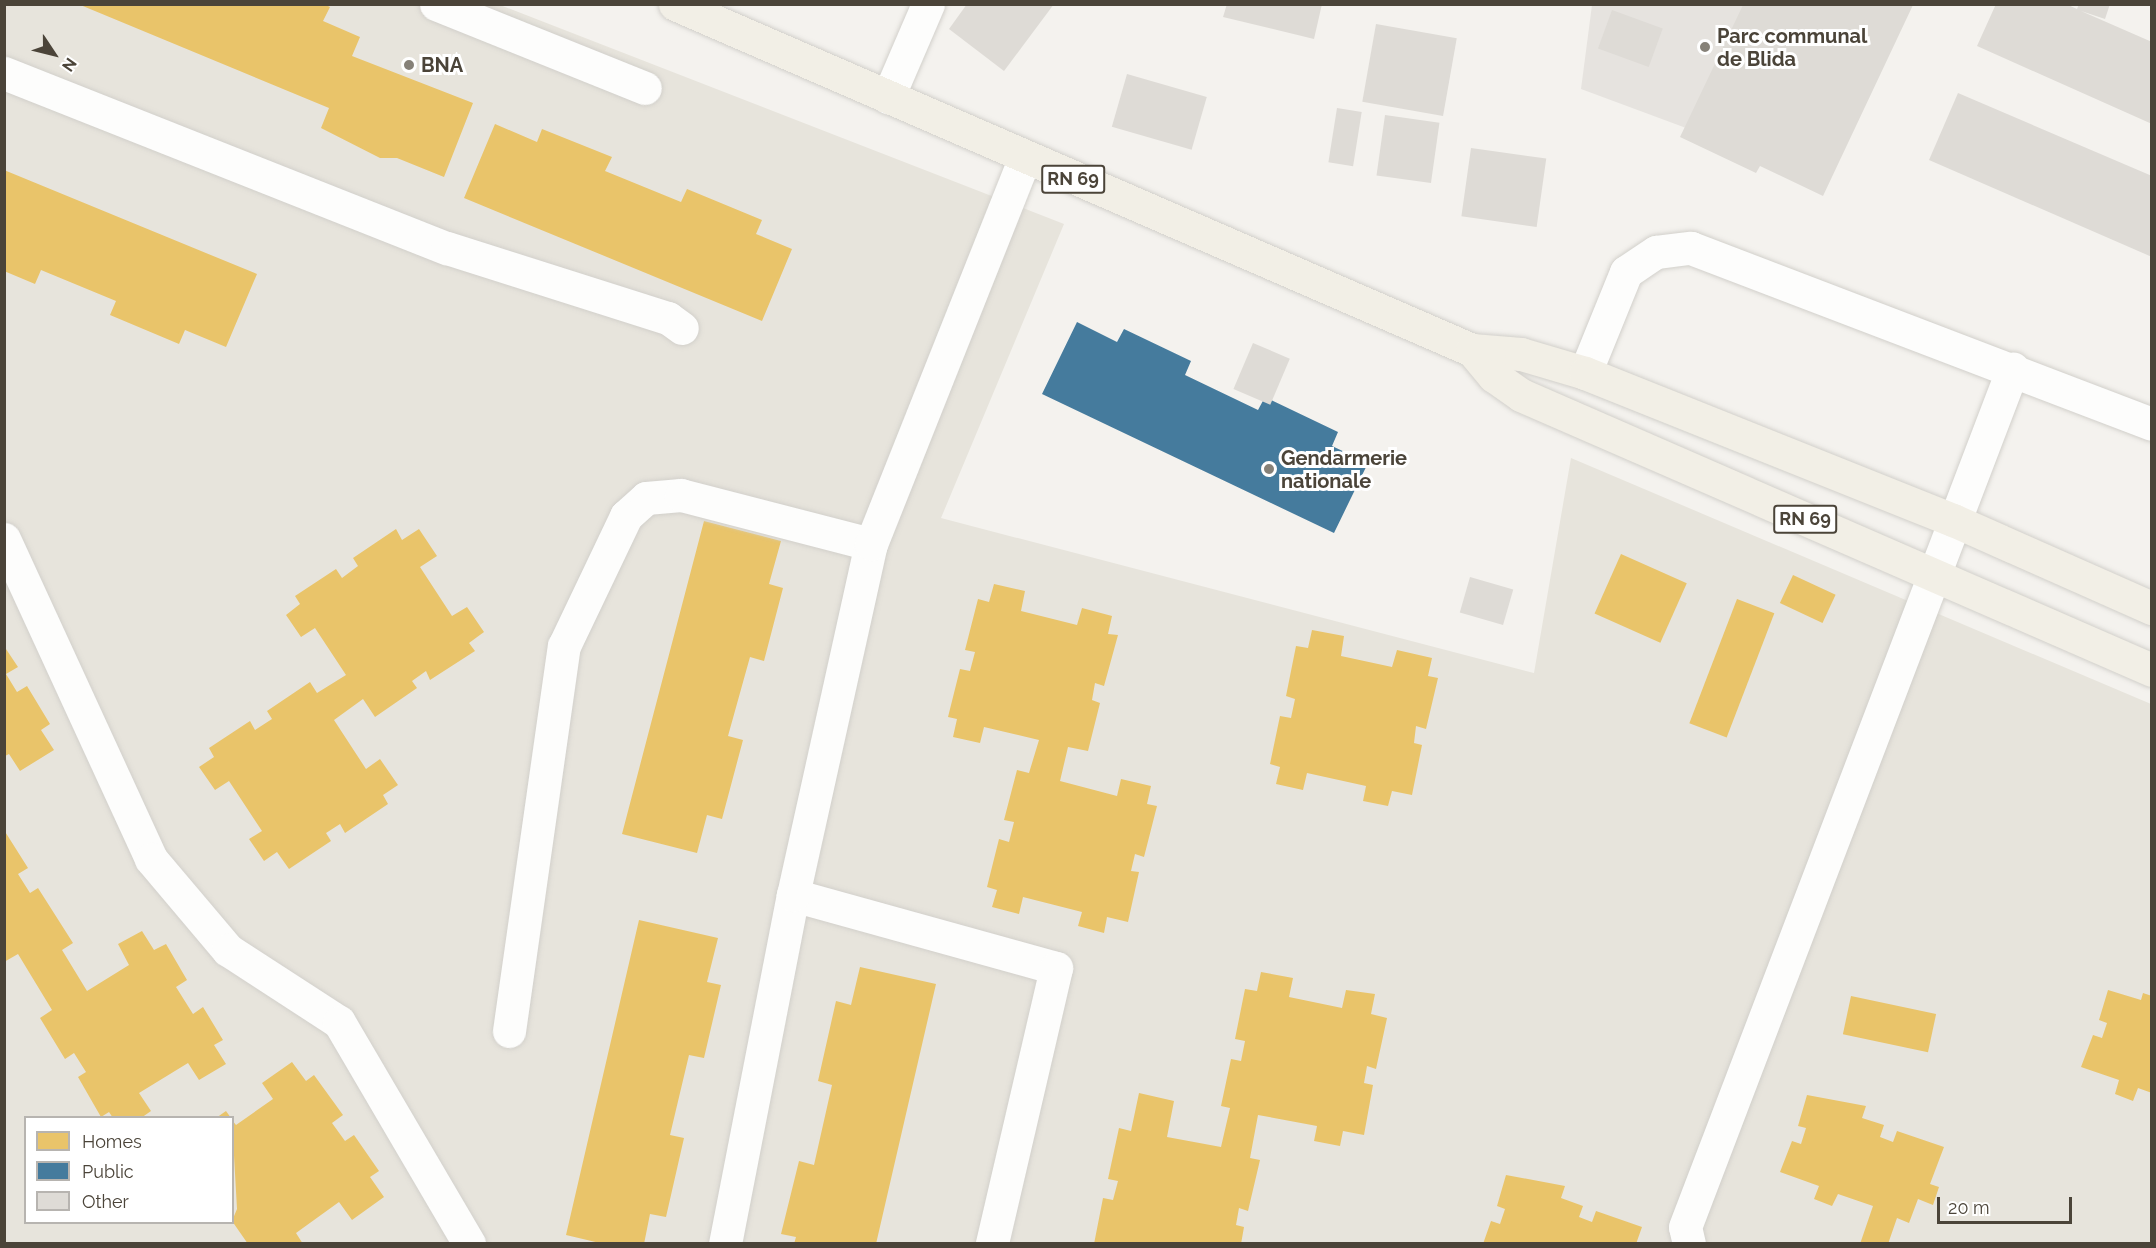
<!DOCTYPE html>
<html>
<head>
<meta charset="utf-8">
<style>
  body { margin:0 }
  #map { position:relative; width:2156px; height:1248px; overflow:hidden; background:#f4f2ee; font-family:Raleway,sans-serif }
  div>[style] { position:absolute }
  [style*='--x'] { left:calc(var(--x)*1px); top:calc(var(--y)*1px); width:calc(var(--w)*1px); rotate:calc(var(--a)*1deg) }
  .residential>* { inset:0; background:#e7e4dc }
  .parking>* { inset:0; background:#e6e3df }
  .homes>* { inset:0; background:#e9c46a; transform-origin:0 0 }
  .public>* { inset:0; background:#457b9d }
  .building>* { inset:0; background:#dedbd6; transform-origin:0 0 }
  .roads { filter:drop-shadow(0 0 2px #d2d0cb) drop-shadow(0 0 2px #d2d0cb) }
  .minor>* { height:33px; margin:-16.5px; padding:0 16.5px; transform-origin:16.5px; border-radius:16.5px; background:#fdfdfc }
  .major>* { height:33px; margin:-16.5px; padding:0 16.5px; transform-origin:16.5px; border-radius:16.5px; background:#f2efe6 }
  .dots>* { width:16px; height:16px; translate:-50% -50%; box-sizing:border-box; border:3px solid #fff; border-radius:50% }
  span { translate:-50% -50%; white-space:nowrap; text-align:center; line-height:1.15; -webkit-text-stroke:6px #fff; paint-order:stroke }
  .shield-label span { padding:2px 4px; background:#fff; border:2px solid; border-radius:4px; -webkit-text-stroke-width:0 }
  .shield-label { font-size:18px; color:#4b4439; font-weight:700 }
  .poi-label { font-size:20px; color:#4b4439; font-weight:700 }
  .left { translate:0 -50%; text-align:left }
  .frame { position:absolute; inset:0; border:6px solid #4b4439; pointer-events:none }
  .legend { position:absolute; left:24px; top:1116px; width:210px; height:108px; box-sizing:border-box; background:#fff; border:2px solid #b7b4b0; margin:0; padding:8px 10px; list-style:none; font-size:18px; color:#4b4439 }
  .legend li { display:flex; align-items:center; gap:12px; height:30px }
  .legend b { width:30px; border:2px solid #b7b4b0 }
  .north { position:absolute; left:24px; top:24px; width:60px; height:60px; -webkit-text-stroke:4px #fff; paint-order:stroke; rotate:125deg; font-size:16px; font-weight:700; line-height:24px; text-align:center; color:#4b4439 }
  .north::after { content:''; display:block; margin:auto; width:21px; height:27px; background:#4b4439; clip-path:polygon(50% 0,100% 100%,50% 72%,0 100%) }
  .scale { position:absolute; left:1937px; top:1197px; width:135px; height:27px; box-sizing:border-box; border:3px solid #4b4439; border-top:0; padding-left:8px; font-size:18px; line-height:21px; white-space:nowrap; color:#4b4439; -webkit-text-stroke:4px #fff; paint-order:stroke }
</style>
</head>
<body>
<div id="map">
  <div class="residential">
    <div style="clip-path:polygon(evenodd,5px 5px,500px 5px,1064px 224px,941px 518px,1534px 673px,1571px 458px,2151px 704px,2151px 1243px,5px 1243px,5px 5px,26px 1118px,232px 1118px,232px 1222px,26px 1222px,26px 1118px)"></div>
  </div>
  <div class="parking">
    <div style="clip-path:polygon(1592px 5px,1842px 5px,1775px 161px,1581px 89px)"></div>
  </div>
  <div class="homes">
    <div style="clip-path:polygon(78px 4px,324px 4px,330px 7px,323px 21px,360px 37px,352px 56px,473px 103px,444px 177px,397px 158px,380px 158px,321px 128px,329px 108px)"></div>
    <div style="clip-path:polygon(495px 124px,537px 142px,542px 129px,612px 157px,605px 171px,681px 202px,687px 189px,762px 220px,756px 234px,792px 249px,762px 321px,464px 198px)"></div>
    <div style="clip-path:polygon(4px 170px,257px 274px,226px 347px,185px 330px,179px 344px,110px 315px,116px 301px,41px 270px,35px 284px,4px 271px)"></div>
    <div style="clip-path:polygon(704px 521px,781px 541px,769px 584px,783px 588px,764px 661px,750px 657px,728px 736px,743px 740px,722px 819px,707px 815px,697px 853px,622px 834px)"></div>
    <div style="clip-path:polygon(396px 529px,402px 540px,419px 529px,437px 556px,420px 567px,452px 616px,467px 607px,484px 632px,469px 643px,475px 651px,430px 680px,426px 671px,412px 681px,417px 688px,375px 717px,363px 699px,334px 720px,366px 769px,380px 759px,398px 785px,383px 795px,388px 804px,345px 833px,340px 824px,326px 833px,331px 841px,289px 869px,277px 852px,264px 861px,249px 839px,262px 831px,229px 781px,215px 790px,199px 767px,214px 757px,209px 748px,250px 721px,255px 730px,272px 719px,267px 711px,310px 682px,317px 693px,346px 675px,315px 628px,301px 637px,286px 615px,300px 604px,295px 596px,336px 569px,342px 578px,358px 566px,353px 558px)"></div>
    <div style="left:1621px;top:554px;width:72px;height:65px;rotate:24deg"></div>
    <div style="left:1793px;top:575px;width:47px;height:31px;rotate:25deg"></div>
    <div style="clip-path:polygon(994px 584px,1025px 591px,1021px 611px,1077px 625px,1082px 608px,1112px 616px,1108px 634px,1118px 635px,1104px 686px,1095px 683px,1092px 700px,1100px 703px,1088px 751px,1068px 747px,1060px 781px,1117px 796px,1121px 779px,1151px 786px,1147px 804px,1157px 806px,1144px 857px,1135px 854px,1131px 871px,1139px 872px,1128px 922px,1107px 917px,1104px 933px,1078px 926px,1082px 912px,1023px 897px,1019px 914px,992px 907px,997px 890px,987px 887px,999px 839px,1009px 842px,1014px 822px,1004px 820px,1017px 770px,1029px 773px,1039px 740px,984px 727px,980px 743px,953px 737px,957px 719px,948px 717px,960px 669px,970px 671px,975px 652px,965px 650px,978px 599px,989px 602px)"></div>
    <div style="left:1737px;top:599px;width:40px;height:133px;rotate:21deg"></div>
    <div style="clip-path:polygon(1312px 630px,1344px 636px,1341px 656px,1392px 667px,1397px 650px,1432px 658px,1428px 676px,1438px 678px,1426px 729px,1416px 726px,1414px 743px,1422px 745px,1412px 795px,1392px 791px,1388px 806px,1363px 801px,1366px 786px,1307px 773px,1303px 790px,1276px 784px,1280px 767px,1270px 764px,1280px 716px,1291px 718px,1295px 699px,1286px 696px,1296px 646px,1308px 648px)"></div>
    <div style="clip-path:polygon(4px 646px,18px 667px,6px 674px,17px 692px,27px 686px,50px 724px,41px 730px,54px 750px,20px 771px,9px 754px,5px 756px)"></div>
    <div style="clip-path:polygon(4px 830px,28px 868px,18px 874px,30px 893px,38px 888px,73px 943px,62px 950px,87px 991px,129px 965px,118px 944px,142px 931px,154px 950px,166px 944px,187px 980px,176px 987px,193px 1014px,203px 1007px,223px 1040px,214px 1045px,226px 1064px,199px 1080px,188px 1063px,139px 1093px,151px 1111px,141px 1118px,113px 1118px,109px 1112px,101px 1117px,78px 1077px,86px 1072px,74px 1053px,65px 1059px,40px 1018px,52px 1010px,18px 954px,4px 962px)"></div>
    <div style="clip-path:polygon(639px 920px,718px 938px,707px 982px,721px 985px,704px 1058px,689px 1055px,670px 1135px,684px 1138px,666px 1217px,650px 1214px,644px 1244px,604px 1244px,566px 1235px)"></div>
    <div style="clip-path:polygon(860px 967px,936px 984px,876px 1244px,794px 1244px,796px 1237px,781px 1234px,799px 1161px,814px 1165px,832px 1085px,818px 1081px,836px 1001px,851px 1005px)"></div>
    <div style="clip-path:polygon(1261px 972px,1293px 978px,1289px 997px,1342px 1008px,1346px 990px,1375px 994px,1371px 1014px,1387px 1018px,1376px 1069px,1367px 1066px,1364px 1083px,1373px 1085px,1364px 1135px,1343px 1131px,1340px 1146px,1314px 1141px,1317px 1126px,1258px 1115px,1250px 1158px,1260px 1160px,1248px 1211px,1239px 1208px,1236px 1225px,1244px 1227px,1241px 1244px,1094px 1244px,1103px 1198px,1113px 1200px,1118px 1181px,1108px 1179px,1119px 1128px,1131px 1131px,1139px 1093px,1174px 1101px,1167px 1137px,1221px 1147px,1230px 1108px,1221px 1106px,1231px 1059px,1241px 1061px,1245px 1041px,1235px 1039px,1245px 989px,1257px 991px)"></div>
    <div style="clip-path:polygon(2108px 990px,2141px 1000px,2143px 993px,2152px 996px,2152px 1093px,2138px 1088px,2133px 1101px,2115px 1094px,2119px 1080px,2081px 1067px,2093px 1035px,2102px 1038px,2107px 1023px,2099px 1020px)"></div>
    <div style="left:1851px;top:996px;width:87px;height:39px;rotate:12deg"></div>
    <div style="clip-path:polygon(292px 1062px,306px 1081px,314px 1075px,343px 1115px,332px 1123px,345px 1141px,354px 1135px,379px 1171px,370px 1177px,384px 1197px,352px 1220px,339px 1202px,296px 1233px,303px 1244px,248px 1244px,232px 1221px,237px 1209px,232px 1120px,236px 1125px,273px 1099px,262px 1083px)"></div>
    <div style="clip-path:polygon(1807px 1095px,1866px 1106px,1862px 1118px,1884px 1125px,1880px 1137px,1893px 1142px,1897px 1131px,1944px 1147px,1930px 1184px,1939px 1187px,1933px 1205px,1918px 1199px,1909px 1223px,1897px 1218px,1888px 1244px,1860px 1244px,1873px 1206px,1838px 1194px,1832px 1206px,1814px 1199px,1819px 1186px,1780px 1172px,1792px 1141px,1801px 1144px,1806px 1128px,1798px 1126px)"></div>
    <div style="clip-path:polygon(226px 1111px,231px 1118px,216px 1118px)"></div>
    <div style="clip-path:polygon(1506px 1175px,1565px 1186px,1561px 1198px,1583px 1206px,1579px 1217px,1592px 1222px,1596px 1211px,1642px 1227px,1636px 1244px,1483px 1244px,1491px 1221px,1500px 1224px,1505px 1209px,1497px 1206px)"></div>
  </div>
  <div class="public">
    <div style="clip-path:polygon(1077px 322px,1117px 342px,1124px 329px,1191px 361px,1185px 375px,1258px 410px,1265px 397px,1338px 432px,1332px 446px,1368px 463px,1334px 533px,1042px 394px)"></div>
  </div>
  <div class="building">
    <div style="clip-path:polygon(967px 4px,1054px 4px,1004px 71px,949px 29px)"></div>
    <div style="clip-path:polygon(1227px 4px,1322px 4px,1314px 39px,1223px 17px)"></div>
    <div style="clip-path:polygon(1996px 4px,2066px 4px,2077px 9px,2079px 4px,2110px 4px,2105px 19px,2081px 11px,2152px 42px,2152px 124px,1977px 46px)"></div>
    <div style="clip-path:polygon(1743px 5px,1913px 5px,1823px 196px,1760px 166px,1756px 173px,1680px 137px)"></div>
    <div style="left:1612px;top:10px;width:54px;height:41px;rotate:20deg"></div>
    <div style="left:1376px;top:24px;width:82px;height:79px;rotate:10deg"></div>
    <div style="left:1127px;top:74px;width:83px;height:55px;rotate:16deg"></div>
    <div style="clip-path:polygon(1958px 93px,2152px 176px,2152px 257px,1929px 160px)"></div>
    <div style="left:1337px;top:108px;width:25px;height:55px;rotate:9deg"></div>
    <div style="left:1385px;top:115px;width:55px;height:61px;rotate:8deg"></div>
    <div style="left:1471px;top:148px;width:76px;height:69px;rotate:8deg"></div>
    <div style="left:1253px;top:343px;width:40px;height:50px;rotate:23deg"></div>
    <div style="left:1470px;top:577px;width:45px;height:37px;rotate:16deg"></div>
  </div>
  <div class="roads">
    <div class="minor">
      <div style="--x:436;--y:4;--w:225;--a:21.9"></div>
      <div style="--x:4;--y:73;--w:476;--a:21.6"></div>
      <div style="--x:447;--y:248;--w:232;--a:17.6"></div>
      <div style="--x:668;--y:318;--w:17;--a:36"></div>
      <div style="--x:888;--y:97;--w:101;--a:-66.7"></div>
      <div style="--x:1585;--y:373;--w:109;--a:-67.9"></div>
      <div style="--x:1626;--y:272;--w:36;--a:-34"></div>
      <div style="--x:1656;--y:252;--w:35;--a:-7"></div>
      <div style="--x:1691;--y:248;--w:493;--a:20.9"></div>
      <div style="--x:4;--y:539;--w:352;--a:65.3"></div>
      <div style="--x:151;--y:859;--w:119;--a:49.8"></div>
      <div style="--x:228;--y:950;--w:132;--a:33"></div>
      <div style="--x:339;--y:1022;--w:257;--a:59.6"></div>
      <div style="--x:793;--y:895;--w:273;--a:15.5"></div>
      <div style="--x:1056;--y:968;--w:283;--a:103.1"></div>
      <div style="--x:509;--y:1031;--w:389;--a:-81.9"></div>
      <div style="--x:564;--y:646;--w:144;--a:-64.5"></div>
      <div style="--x:626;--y:516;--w:27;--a:-42"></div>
      <div style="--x:646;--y:498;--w:35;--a:-5"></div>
      <div style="--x:681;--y:495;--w:196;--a:14.5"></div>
      <div style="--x:725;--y:1244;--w:356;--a:-79"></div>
      <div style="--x:793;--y:895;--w:360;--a:-77.5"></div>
      <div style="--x:871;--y:544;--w:414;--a:-68.3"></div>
      <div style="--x:1689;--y:1244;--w:17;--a:-103"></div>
      <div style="--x:1685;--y:1227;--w:919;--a:-69.1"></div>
    </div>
    <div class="major">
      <div style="--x:675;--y:4;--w:869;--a:23.47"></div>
      <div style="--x:1472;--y:350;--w:49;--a:4.7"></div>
      <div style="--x:1521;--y:354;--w:67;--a:16.5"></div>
      <div style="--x:1585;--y:373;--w:396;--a:21.8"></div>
      <div style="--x:1953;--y:520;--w:218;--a:23.9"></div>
      <div style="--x:1472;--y:350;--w:34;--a:50"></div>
      <div style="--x:1494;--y:376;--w:33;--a:35"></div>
      <div style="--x:1521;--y:395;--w:688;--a:23.55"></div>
    </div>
  </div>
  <div class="dots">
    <div style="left:1705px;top:47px;background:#868178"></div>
    <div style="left:409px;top:65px;background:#868178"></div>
    <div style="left:1269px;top:469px;background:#868178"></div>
  </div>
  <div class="shield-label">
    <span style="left:1073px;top:179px">RN 69</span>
    <span style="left:1805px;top:519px">RN 69</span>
  </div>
  <div class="poi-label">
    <span class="left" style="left:1717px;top:48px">Parc communal<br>de Blida</span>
    <span class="left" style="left:421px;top:65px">BNA</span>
    <span class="left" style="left:1281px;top:470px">Gendarmerie<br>nationale</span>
  </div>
  <div class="frame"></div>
  <ul class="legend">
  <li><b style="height:16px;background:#e9c46a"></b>Homes</li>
  <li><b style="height:16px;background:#457b9d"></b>Public</li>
  <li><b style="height:16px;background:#dedbd6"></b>Other</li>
  </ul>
  <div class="north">N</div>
  <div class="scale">20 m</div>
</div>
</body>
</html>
